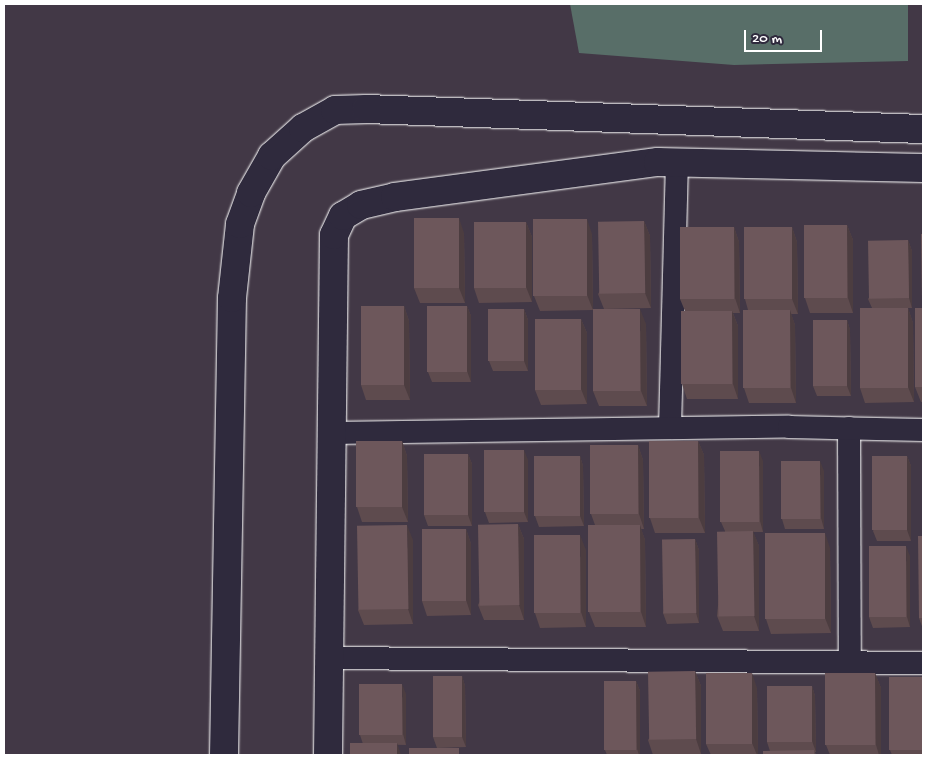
<!DOCTYPE html>
<html>
<head>
<meta charset="utf-8">
<style>
  body { margin:0 }
  #map { position:relative; width:927px; height:759px; overflow:hidden; background:#423846; font-family:"Gochi Hand",sans-serif }
  div>[style] { position:absolute }
  [style*='--x'] { left:calc(var(--x)*1px); top:calc(var(--y)*1px); width:calc(var(--w)*1px); rotate:calc(var(--a)*1deg) }
  .green>* { inset:0; background:#586e68 }
  .roads { filter:drop-shadow(0 0 1px #fff) drop-shadow(0 0 1px #fff) }
  .street>* { height:22px; margin:-11px; padding:0 11px; transform-origin:11px; border-radius:11px; background:#2f2a3d }
  .secondary>* { height:28px; margin:-14px; padding:0 14px; transform-origin:14px; border-radius:14px; background:#2f2a3d }
  .wall>* { inset:0; background:#5e4b4e }
  .shaded-wall>* { inset:0; background:#4c3d40 }
  .building>* { inset:0; background:#6d575b; transform-origin:0 0 }
  span { translate:-50% -50%; white-space:nowrap; text-align:center; line-height:1.15; -webkit-text-stroke:4.5px #2f2a3d; paint-order:stroke }
  .frame { position:absolute; inset:0; border:5px solid #fff; pointer-events:none }
  .scale { position:absolute; left:744px; top:30px; width:78px; height:22px; box-sizing:border-box; border:2px solid #fff; border-top:0; padding-left:6px; font-size:15px; line-height:18px; white-space:nowrap; color:#fff; -webkit-text-stroke:4px #2f2a3d; paint-order:stroke }
</style>
</head>
<body>
<div id="map">
  <div class="green">
    <div style="clip-path:polygon(570px 4px,908px 4px,908px 61px,734px 65px,579px 53px)"></div>
  </div>
  <div class="roads">
    <div class="street">
      <div style="--x:670;--y:428;--w:266;--a:-88.5"></div>
      <div style="--x:849;--y:428;--w:235;--a:89.8"></div>
      <div style="--x:332;--y:433;--w:457;--a:-0.8"></div>
      <div style="--x:789;--y:427;--w:134;--a:1.3"></div>
      <div style="--x:329;--y:658;--w:594;--a:0.48"></div>
    </div>
    <div class="secondary">
      <div style="--x:224;--y:755;--w:457;--a:-89"></div>
      <div style="--x:232;--y:298;--w:74;--a:-83.8"></div>
      <div style="--x:240;--y:224;--w:33;--a:-70"></div>
      <div style="--x:251;--y:193;--w:43;--a:-60.4"></div>
      <div style="--x:272;--y:156;--w:42;--a:-42.1"></div>
      <div style="--x:303;--y:128;--w:37;--a:-29"></div>
      <div style="--x:335;--y:110;--w:31;--a:-2"></div>
      <div style="--x:366;--y:109;--w:557;--a:2.06"></div>
      <div style="--x:328;--y:755;--w:520;--a:-89.34"></div>
      <div style="--x:334;--y:235;--w:21;--a:-65"></div>
      <div style="--x:343;--y:216;--w:21;--a:-31"></div>
      <div style="--x:361;--y:205;--w:35;--a:-13"></div>
      <div style="--x:395;--y:197;--w:265;--a:-7.6"></div>
      <div style="--x:658;--y:162;--w:265;--a:1.3"></div>
    </div>
  </div>
  <div class="wall">
    <div style="clip-path:polygon(644px 221px,650px 236px,651px 308px,604px 309px,598px 294px)"></div>
    <div style="clip-path:polygon(526px 222px,532px 237px,532px 302px,479px 303px,474px 288px)"></div>
    <div style="clip-path:polygon(847px 225px,853px 240px,853px 313px,810px 313px,805px 298px)"></div>
    <div style="clip-path:polygon(734px 227px,739px 242px,740px 313px,733px 313px,738px 326px,738px 399px,687px 399px,682px 384px,685px 311px,680px 299px)"></div>
    <div style="clip-path:polygon(792px 227px,797px 242px,798px 314px,791px 314px,795px 325px,796px 403px,749px 403px,744px 388px,748px 310px,745px 299px)"></div>
    <div style="clip-path:polygon(464px 233px,465px 303px,420px 303px,414px 288px)"></div>
    <div style="clip-path:polygon(592px 234px,593px 310px,540px 311px,534px 296px)"></div>
    <div style="clip-path:polygon(908px 240px,912px 251px,912px 308px,908px 308px,913px 323px,914px 402px,865px 403px,860px 388px,872px 308px,868px 299px)"></div>
    <div style="clip-path:polygon(404px 306px,409px 321px,410px 400px,366px 400px,361px 385px)"></div>
    <div style="clip-path:polygon(467px 306px,471px 316px,471px 382px,432px 382px,428px 372px)"></div>
    <div style="clip-path:polygon(923px 308px,923px 402px,921px 402px,915px 387px)"></div>
    <div style="clip-path:polygon(524px 309px,528px 320px,528px 371px,493px 371px,489px 361px)"></div>
    <div style="clip-path:polygon(581px 319px,587px 333px,587px 404px,541px 405px,535px 390px)"></div>
    <div style="clip-path:polygon(847px 320px,850px 330px,851px 396px,817px 396px,813px 386px)"></div>
    <div style="clip-path:polygon(646px 324px,647px 406px,599px 406px,593px 391px)"></div>
    <div style="clip-path:polygon(402px 441px,407px 456px,408px 522px,362px 522px,357px 507px)"></div>
    <div style="clip-path:polygon(698px 441px,704px 455px,705px 533px,655px 533px,650px 518px)"></div>
    <div style="clip-path:polygon(638px 445px,643px 460px,644px 529px,641px 529px,645px 540px,646px 627px,595px 627px,589px 612px,595px 525px,591px 514px)"></div>
    <div style="clip-path:polygon(468px 454px,472px 464px,472px 526px,428px 526px,424px 515px)"></div>
    <div style="clip-path:polygon(580px 456px,583px 466px,584px 526px,539px 527px,535px 516px)"></div>
    <div style="clip-path:polygon(907px 456px,911px 466px,911px 541px,877px 541px,873px 531px)"></div>
    <div style="clip-path:polygon(528px 460px,528px 522px,489px 523px,485px 512px)"></div>
    <div style="clip-path:polygon(763px 461px,763px 532px,753px 532px,759px 546px,759px 631px,723px 631px,717px 616px,725px 531px,721px 522px)"></div>
    <div style="clip-path:polygon(824px 471px,824px 529px,785px 529px,782px 519px)"></div>
    <div style="clip-path:polygon(518px 524px,524px 539px,524px 620px,484px 620px,478px 605px)"></div>
    <div style="clip-path:polygon(466px 529px,471px 544px,471px 615px,427px 616px,422px 601px)"></div>
    <div style="clip-path:polygon(923px 536px,923px 629px,919px 618px)"></div>
    <div style="clip-path:polygon(695px 539px,699px 550px,699px 623px,667px 624px,663px 613px)"></div>
    <div style="clip-path:polygon(413px 540px,413px 624px,364px 625px,358px 610px)"></div>
    <div style="clip-path:polygon(830px 548px,831px 633px,771px 634px,766px 619px)"></div>
    <div style="clip-path:polygon(586px 550px,586px 627px,540px 628px,535px 613px)"></div>
    <div style="clip-path:polygon(910px 556px,910px 627px,873px 628px,869px 617px)"></div>
    <div style="clip-path:polygon(695px 671px,701px 686px,701px 754px,653px 755px,648px 740px)"></div>
    <div style="clip-path:polygon(875px 673px,881px 688px,881px 755px,830px 755px,826px 745px)"></div>
    <div style="clip-path:polygon(462px 676px,465px 686px,466px 747px,437px 748px,433px 737px)"></div>
    <div style="clip-path:polygon(923px 677px,923px 755px,892px 755px,890px 750px)"></div>
    <div style="clip-path:polygon(636px 681px,640px 691px,640px 755px,607px 755px,605px 750px)"></div>
    <div style="clip-path:polygon(812px 686px,815px 696px,816px 752px,815px 752px,816px 755px,770px 751px,767px 742px)"></div>
    <div style="clip-path:polygon(757px 688px,758px 755px,711px 755px,706px 744px)"></div>
    <div style="clip-path:polygon(406px 694px,406px 745px,363px 744px,360px 735px)"></div>
  </div>
  <div class="shaded-wall">
    <div style="clip-path:polygon(459px 218px,464px 233px,465px 303px,459px 288px)"></div>
    <div style="clip-path:polygon(587px 219px,592px 234px,593px 310px,587px 295px)"></div>
    <div style="clip-path:polygon(644px 221px,650px 236px,651px 308px,645px 293px)"></div>
    <div style="clip-path:polygon(526px 222px,532px 237px,532px 302px,526px 287px)"></div>
    <div style="clip-path:polygon(847px 225px,853px 240px,853px 313px,848px 298px)"></div>
    <div style="clip-path:polygon(734px 227px,739px 242px,740px 313px,735px 298px)"></div>
    <div style="clip-path:polygon(792px 227px,797px 242px,798px 314px,792px 299px)"></div>
    <div style="clip-path:polygon(908px 240px,912px 251px,912px 308px,909px 298px)"></div>
    <div style="clip-path:polygon(404px 306px,409px 321px,410px 400px,404px 385px)"></div>
    <div style="clip-path:polygon(467px 306px,471px 316px,471px 382px,467px 371px)"></div>
    <div style="clip-path:polygon(908px 308px,913px 323px,914px 402px,908px 387px)"></div>
    <div style="clip-path:polygon(524px 309px,528px 320px,528px 371px,524px 361px)"></div>
    <div style="clip-path:polygon(640px 309px,646px 324px,647px 406px,641px 391px)"></div>
    <div style="clip-path:polygon(790px 310px,795px 325px,796px 403px,791px 388px)"></div>
    <div style="clip-path:polygon(732px 311px,738px 326px,738px 399px,733px 384px)"></div>
    <div style="clip-path:polygon(581px 319px,587px 333px,587px 404px,581px 389px)"></div>
    <div style="clip-path:polygon(847px 320px,850px 330px,851px 396px,847px 386px)"></div>
    <div style="clip-path:polygon(402px 441px,407px 456px,408px 522px,402px 507px)"></div>
    <div style="clip-path:polygon(698px 441px,704px 455px,705px 533px,699px 518px)"></div>
    <div style="clip-path:polygon(638px 445px,643px 460px,644px 529px,639px 514px)"></div>
    <div style="clip-path:polygon(524px 450px,528px 460px,528px 522px,524px 512px)"></div>
    <div style="clip-path:polygon(759px 451px,763px 461px,763px 532px,760px 521px)"></div>
    <div style="clip-path:polygon(468px 454px,472px 464px,472px 526px,468px 515px)"></div>
    <div style="clip-path:polygon(580px 456px,583px 466px,584px 526px,580px 516px)"></div>
    <div style="clip-path:polygon(907px 456px,911px 466px,911px 541px,907px 530px)"></div>
    <div style="clip-path:polygon(820px 461px,824px 471px,824px 529px,821px 518px)"></div>
    <div style="clip-path:polygon(518px 524px,524px 539px,524px 620px,519px 605px)"></div>
    <div style="clip-path:polygon(407px 525px,413px 540px,413px 624px,408px 609px)"></div>
    <div style="clip-path:polygon(640px 525px,645px 540px,646px 627px,641px 612px)"></div>
    <div style="clip-path:polygon(466px 529px,471px 544px,471px 615px,466px 600px)"></div>
    <div style="clip-path:polygon(753px 531px,759px 546px,759px 631px,754px 616px)"></div>
    <div style="clip-path:polygon(825px 533px,830px 548px,831px 633px,825px 618px)"></div>
    <div style="clip-path:polygon(580px 535px,586px 550px,586px 627px,581px 612px)"></div>
    <div style="clip-path:polygon(695px 539px,699px 550px,699px 623px,696px 613px)"></div>
    <div style="clip-path:polygon(906px 546px,910px 556px,910px 627px,907px 617px)"></div>
    <div style="clip-path:polygon(695px 671px,701px 686px,701px 754px,696px 739px)"></div>
    <div style="clip-path:polygon(752px 673px,757px 688px,758px 755px,757px 755px,752px 743px)"></div>
    <div style="clip-path:polygon(875px 673px,881px 688px,881px 755px,879px 755px,876px 745px)"></div>
    <div style="clip-path:polygon(462px 676px,465px 686px,466px 747px,462px 737px)"></div>
    <div style="clip-path:polygon(636px 681px,640px 691px,640px 755px,639px 755px,637px 749px)"></div>
    <div style="clip-path:polygon(402px 684px,406px 694px,406px 745px,403px 734px)"></div>
    <div style="clip-path:polygon(812px 686px,815px 696px,816px 752px,812px 741px)"></div>
    <div style="clip-path:polygon(397px 743px,401px 755px,397px 755px)"></div>
  </div>
  <div class="building">
    <div style="left:459px;top:218px;width:70px;height:45px;rotate:90deg"></div>
    <div style="left:533px;top:219px;width:54px;height:77px"></div>
    <div style="left:644px;top:221px;width:72px;height:46px;rotate:89deg"></div>
    <div style="left:474px;top:222px;width:52px;height:66px"></div>
    <div style="left:804px;top:225px;width:43px;height:73px"></div>
    <div style="left:680px;top:227px;width:54px;height:72px"></div>
    <div style="left:744px;top:227px;width:48px;height:72px"></div>
    <div style="clip-path:polygon(921px 234px,923px 234px,923px 302px,922px 302px)"></div>
    <div style="left:908px;top:240px;width:58px;height:40px;rotate:89deg"></div>
    <div style="left:404px;top:306px;width:79px;height:43px;rotate:90deg"></div>
    <div style="left:427px;top:306px;width:40px;height:66px"></div>
    <div style="left:860px;top:308px;width:48px;height:80px"></div>
    <div style="left:915px;top:308px;width:8px;height:79px"></div>
    <div style="left:524px;top:309px;width:52px;height:36px;rotate:90deg"></div>
    <div style="left:593px;top:309px;width:47px;height:82px"></div>
    <div style="left:743px;top:310px;width:47px;height:78px"></div>
    <div style="left:681px;top:311px;width:51px;height:73px"></div>
    <div style="left:535px;top:319px;width:46px;height:71px"></div>
    <div style="left:813px;top:320px;width:34px;height:66px"></div>
    <div style="left:402px;top:441px;width:66px;height:46px;rotate:90deg"></div>
    <div style="left:649px;top:441px;width:49px;height:77px"></div>
    <div style="left:590px;top:445px;width:48px;height:69px"></div>
    <div style="left:484px;top:450px;width:40px;height:62px"></div>
    <div style="left:720px;top:451px;width:39px;height:71px"></div>
    <div style="left:468px;top:454px;width:61px;height:44px;rotate:90deg"></div>
    <div style="left:534px;top:456px;width:46px;height:60px"></div>
    <div style="left:907px;top:456px;width:74px;height:35px;rotate:90deg"></div>
    <div style="left:781px;top:461px;width:39px;height:58px"></div>
    <div style="left:518px;top:524px;width:81px;height:40px;rotate:89deg"></div>
    <div style="left:407px;top:525px;width:84px;height:50px;rotate:89deg"></div>
    <div style="left:588px;top:525px;width:52px;height:87px"></div>
    <div style="left:422px;top:529px;width:44px;height:72px"></div>
    <div style="left:753px;top:531px;width:85px;height:36px;rotate:89deg"></div>
    <div style="left:765px;top:533px;width:60px;height:86px"></div>
    <div style="left:534px;top:535px;width:46px;height:78px"></div>
    <div style="clip-path:polygon(918px 536px,923px 536px,923px 618px,919px 618px)"></div>
    <div style="left:695px;top:539px;width:74px;height:33px;rotate:89deg"></div>
    <div style="left:869px;top:546px;width:37px;height:71px"></div>
    <div style="left:695px;top:671px;width:68px;height:47px;rotate:89deg"></div>
    <div style="left:706px;top:673px;width:46px;height:71px"></div>
    <div style="left:825px;top:673px;width:50px;height:72px"></div>
    <div style="left:433px;top:676px;width:29px;height:61px"></div>
    <div style="left:923px;top:677px;width:73px;height:34px;rotate:90deg"></div>
    <div style="left:604px;top:681px;width:32px;height:69px"></div>
    <div style="left:359px;top:684px;width:43px;height:51px"></div>
    <div style="left:767px;top:686px;width:45px;height:56px"></div>
    <div style="left:397px;top:743px;width:12px;height:47px;rotate:90deg"></div>
    <div style="left:409px;top:748px;width:50px;height:7px"></div>
    <div style="clip-path:polygon(814px 750px,814px 755px,763px 755px,763px 751px)"></div>
  </div>
  <div class="frame"></div>
  <div class="scale">20 m</div>
</div>
</body>
</html>
